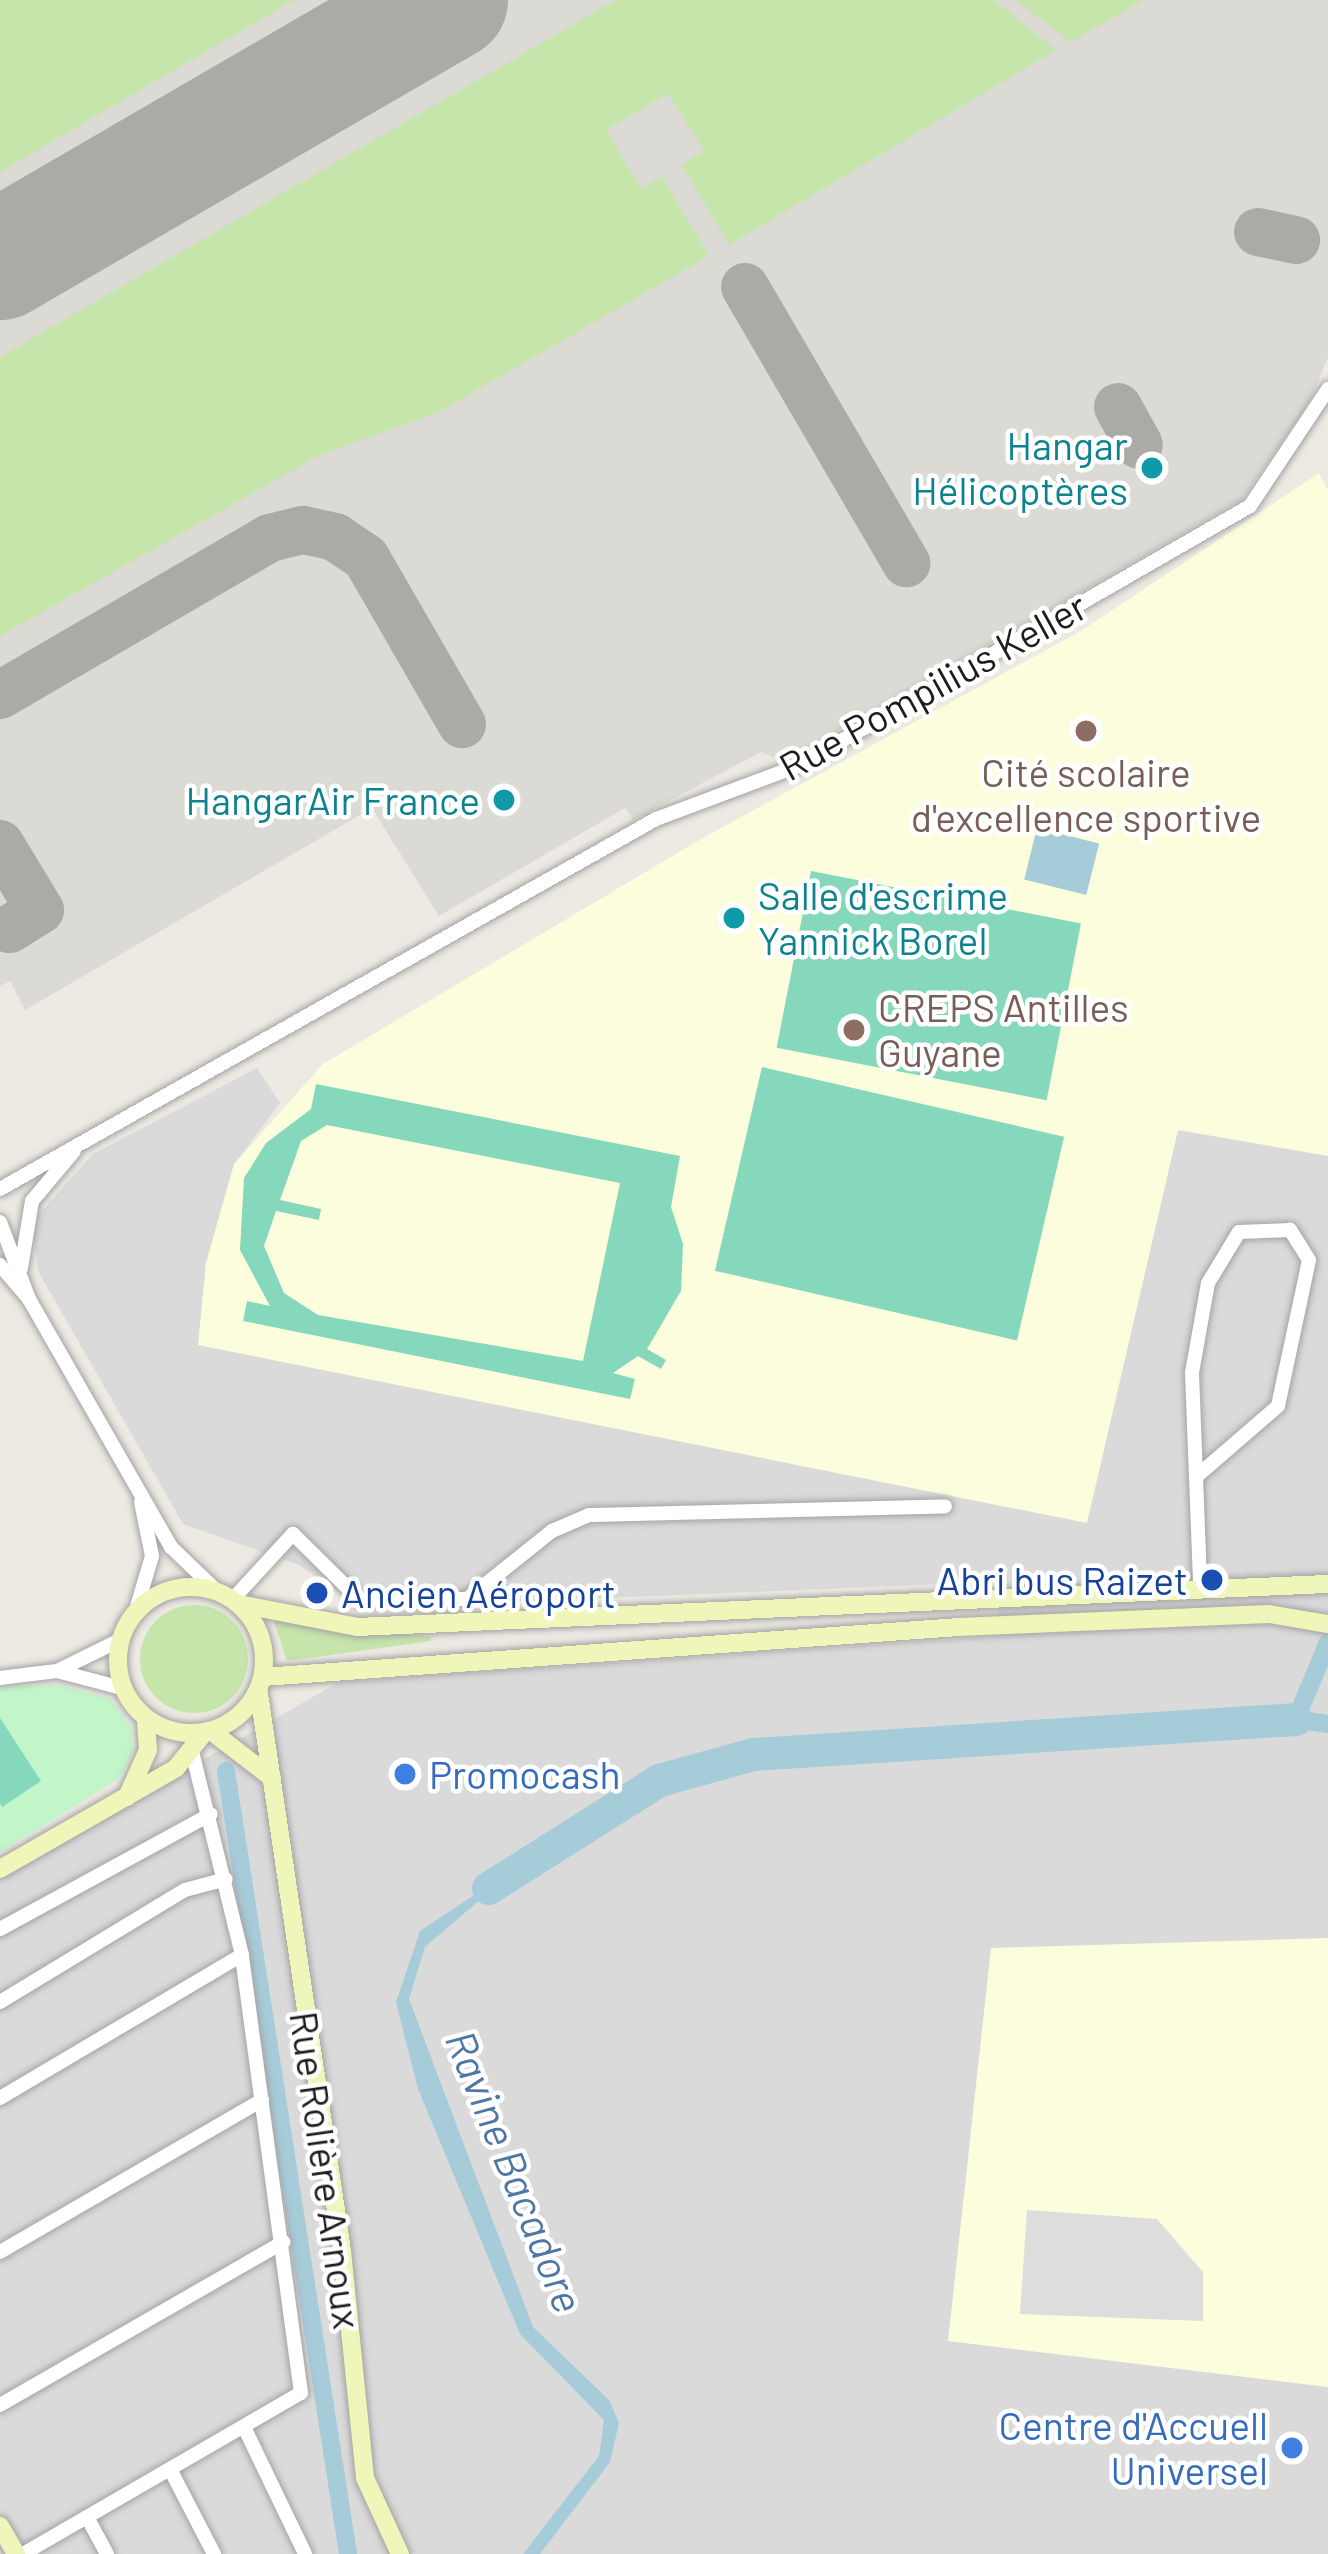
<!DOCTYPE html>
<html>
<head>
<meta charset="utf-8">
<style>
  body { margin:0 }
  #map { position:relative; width:1328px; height:2554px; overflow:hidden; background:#edeae3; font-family:Barlow,sans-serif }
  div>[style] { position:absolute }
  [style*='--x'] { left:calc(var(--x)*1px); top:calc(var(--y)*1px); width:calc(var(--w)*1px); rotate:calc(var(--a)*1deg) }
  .residential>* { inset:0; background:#dbdada }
  .education>* { inset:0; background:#fcfddc }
  .airport>* { inset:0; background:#dcdad4 }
  .grass>* { inset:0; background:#c5e5ab }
  .round { border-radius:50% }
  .park>* { inset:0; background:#c2f6c8 }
  .pitch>* { inset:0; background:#85d8bb; transform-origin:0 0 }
  .parking>* { inset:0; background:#ddd }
  .water>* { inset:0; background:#a6cbd9; transform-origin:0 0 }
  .canal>* { height:18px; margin:-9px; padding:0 9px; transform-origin:9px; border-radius:9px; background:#a6cbd9 }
  .river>* { height:33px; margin:-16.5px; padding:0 16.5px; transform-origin:16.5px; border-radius:16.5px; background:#a6cbd9 }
  .taxiway>* { height:48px; margin:-24px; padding:0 24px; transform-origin:24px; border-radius:24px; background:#acaaa7 }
  .runway>* { height:120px; margin:-60px; padding:0 60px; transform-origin:60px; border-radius:60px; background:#acaaa7 }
  .roads { filter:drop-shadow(0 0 3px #a4a4a4) drop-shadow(0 0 3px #a4a4a4) }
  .street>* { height:14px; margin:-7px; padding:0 7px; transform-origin:7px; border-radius:7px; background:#fff }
  .secondary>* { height:18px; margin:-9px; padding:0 9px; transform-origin:9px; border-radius:9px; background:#f0f5b9 }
  .secondary>.ring { margin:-9px; padding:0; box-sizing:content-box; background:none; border:18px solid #f0f5b9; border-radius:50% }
  .dots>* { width:33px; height:33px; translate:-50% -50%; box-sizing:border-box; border:6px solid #fff; border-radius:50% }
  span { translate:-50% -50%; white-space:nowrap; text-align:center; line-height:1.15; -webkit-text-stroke:9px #fff; paint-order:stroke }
  .culture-label { font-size:39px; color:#0d838f }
  .right { translate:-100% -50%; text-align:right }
  .left { translate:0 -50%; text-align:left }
  .street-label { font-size:39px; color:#1d1d1d }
  .education-label { font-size:39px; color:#785e54 }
  .transit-label { font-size:39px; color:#164399 }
  .shop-label { font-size:39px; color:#366cbe }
  .water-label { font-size:42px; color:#4f77a6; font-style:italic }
</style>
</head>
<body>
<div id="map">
  <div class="residential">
    <div style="clip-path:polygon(257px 1068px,280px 1103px,234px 1165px,199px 1345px,1086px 1522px,1178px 1130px,1328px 1151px,1328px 2554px,0 2554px,0 1876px,339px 1682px,1000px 1636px,996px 1582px,361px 1608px,299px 1565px,183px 1524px,38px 1271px,32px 1222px,93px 1154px)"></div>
  </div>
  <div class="education">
    <div style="clip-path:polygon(1319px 473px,1328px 491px,1328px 1156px,1178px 1130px,1087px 1523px,198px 1345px,206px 1263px,234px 1164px,323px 1064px,701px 839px,1081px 631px)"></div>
    <div style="clip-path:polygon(1328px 1938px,1328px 2387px,948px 2341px,991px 1948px)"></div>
  </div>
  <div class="airport">
    <div style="clip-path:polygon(0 0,1328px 0,1328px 357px,1308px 405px,1241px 500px,783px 762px,761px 752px,633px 820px,625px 808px,439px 916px,372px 808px,25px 1010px,10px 981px,0 986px)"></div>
  </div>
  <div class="grass">
    <div style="clip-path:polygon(0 0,294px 0,0 172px)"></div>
    <div style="clip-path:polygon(616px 0,993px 0,1056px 50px,729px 245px,682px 165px,704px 151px,668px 93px,606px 130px,641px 189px,662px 177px,709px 256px,437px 413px,320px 455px,0 636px,0 357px)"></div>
    <div style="clip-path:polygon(1016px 0,1143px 0,1071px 42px)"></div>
    <div class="round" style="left:140px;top:1605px;width:108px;height:108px"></div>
    <div style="clip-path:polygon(272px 1615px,431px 1637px,431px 1641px,287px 1661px)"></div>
  </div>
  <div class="park">
    <div style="clip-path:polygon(59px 1685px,111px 1699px,131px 1727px,133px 1753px,118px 1779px,0 1852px,0 1687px)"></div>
  </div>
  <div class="pitch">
    <div style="left:811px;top:871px;width:275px;height:180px;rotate:11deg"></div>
    <div style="left:762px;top:1067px;width:310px;height:209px;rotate:13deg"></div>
    <div style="clip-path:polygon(evenodd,316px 1084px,680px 1156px,671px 1207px,683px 1244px,681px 1291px,647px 1349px,666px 1360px,661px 1369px,638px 1356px,613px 1373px,635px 1379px,630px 1399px,243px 1321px,247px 1301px,270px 1306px,240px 1250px,244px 1178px,266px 1143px,311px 1109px,316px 1084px,327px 1125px,620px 1183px,583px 1361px,318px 1315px,284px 1293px,264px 1246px,276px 1211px,319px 1220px,321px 1209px,280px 1200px,301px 1141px,327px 1125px)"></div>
    <div style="clip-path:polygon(0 1718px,41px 1781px,2px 1807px,0 1803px)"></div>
  </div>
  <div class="parking">
    <div style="clip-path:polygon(1027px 2210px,1157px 2219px,1203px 2272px,1203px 2321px,1020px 2314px)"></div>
  </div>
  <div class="water">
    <div style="left:1037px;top:828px;width:64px;height:53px;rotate:14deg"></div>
    <div style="clip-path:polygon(524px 1862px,425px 1947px,409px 1999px,533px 2327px,609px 2400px,619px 2423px,610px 2462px,540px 2554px,523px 2554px,599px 2456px,604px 2420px,520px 2334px,418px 2089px,396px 2002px,420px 1931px)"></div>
  </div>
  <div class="canal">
    <div style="--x:1328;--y:1642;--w:83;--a:112.6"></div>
    <div style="--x:1296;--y:1719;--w:32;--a:9"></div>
    <div style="--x:226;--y:1771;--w:792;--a:81.14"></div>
  </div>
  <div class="river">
    <div style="--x:488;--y:1888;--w:202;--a:-32.3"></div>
    <div style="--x:659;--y:1780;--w:98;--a:-15.5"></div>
    <div style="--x:753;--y:1754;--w:544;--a:-3.69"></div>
  </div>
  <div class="taxiway">
    <div style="--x:1258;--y:232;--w:39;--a:12"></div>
    <div style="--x:745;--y:287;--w:320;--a:59.7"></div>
    <div style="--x:1118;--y:407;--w:43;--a:61.1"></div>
    <div style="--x:0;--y:695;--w:312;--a:-30.2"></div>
    <div style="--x:270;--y:538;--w:34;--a:-14"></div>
    <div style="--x:303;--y:530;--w:33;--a:12"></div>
    <div style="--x:335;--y:537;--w:37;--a:34"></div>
    <div style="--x:366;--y:558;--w:192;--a:60"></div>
    <div style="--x:0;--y:844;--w:77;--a:58.8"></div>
    <div style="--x:40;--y:910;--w:36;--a:148"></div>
  </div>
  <div class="runway">
    <div style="--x:0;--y:260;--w:518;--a:-30.13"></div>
  </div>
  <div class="roads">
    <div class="street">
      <div style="--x:0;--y:1189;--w:753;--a:-29.42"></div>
      <div style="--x:656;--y:819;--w:152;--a:-20.5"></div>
      <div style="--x:798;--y:766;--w:521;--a:-29.91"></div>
      <div style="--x:1250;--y:506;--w:141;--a:-56.3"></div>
      <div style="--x:0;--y:1222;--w:82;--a:69.4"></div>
      <div style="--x:29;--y:1299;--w:45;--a:-130.5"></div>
      <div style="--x:21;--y:1268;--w:68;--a:-80.7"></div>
      <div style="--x:32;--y:1201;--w:65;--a:-50"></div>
      <div style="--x:29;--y:1299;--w:286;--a:60.2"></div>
      <div style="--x:171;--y:1547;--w:65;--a:43.8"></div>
      <div style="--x:1196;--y:1477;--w:108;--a:-40.9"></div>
      <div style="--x:1278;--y:1406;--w:149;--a:-78"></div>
      <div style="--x:1309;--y:1260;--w:36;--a:-122"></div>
      <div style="--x:1290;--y:1230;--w:51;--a:177.8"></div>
      <div style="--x:1239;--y:1232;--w:60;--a:121.3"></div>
      <div style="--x:1208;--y:1283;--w:91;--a:100.1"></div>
      <div style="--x:1192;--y:1373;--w:213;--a:87.8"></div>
      <div style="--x:232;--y:1600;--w:90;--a:-47.3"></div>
      <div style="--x:293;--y:1534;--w:94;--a:44.6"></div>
      <div style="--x:360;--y:1600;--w:107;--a:-0.5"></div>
      <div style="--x:467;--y:1599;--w:109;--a:-38.7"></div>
      <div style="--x:552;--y:1531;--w:40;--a:-23.4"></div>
      <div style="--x:589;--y:1515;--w:356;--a:-1.4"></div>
      <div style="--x:136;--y:1610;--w:56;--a:-73.5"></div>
      <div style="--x:152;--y:1556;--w:55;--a:-101.5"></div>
      <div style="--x:57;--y:1671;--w:67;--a:14.7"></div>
      <div style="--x:0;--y:1678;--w:57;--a:-7"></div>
      <div style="--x:57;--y:1671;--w:70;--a:-26.2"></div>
      <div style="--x:0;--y:1929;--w:240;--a:-28.6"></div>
      <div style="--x:0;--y:2002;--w:216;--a:-31.2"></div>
      <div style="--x:185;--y:1890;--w:42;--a:-15"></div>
      <div style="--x:0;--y:2098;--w:281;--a:-30.6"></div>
      <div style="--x:0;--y:2252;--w:303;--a:-30.1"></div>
      <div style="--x:0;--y:2405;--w:327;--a:-29.9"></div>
      <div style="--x:244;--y:2427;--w:141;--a:64.3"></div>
      <div style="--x:170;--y:2469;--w:96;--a:62.6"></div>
      <div style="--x:87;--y:2517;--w:42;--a:61.6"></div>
      <div style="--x:23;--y:2554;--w:321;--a:-30.1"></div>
      <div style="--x:301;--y:2393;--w:442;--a:-97.7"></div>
      <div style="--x:242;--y:1955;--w:209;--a:-103.8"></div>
    </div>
    <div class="secondary">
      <div class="ring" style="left:118px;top:1587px;width:128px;height:128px"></div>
      <div style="--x:239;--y:1604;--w:120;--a:11"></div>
      <div style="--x:357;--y:1627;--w:972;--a:-2.54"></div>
      <div style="--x:263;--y:1677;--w:697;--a:-4.11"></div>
      <div style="--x:958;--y:1627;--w:311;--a:-2.4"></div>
      <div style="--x:1269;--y:1614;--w:60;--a:9.6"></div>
      <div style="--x:259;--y:1694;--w:563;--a:81.52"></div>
      <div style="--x:342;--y:2251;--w:228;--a:84.2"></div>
      <div style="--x:365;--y:2478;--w:84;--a:65.3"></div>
      <div style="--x:211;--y:1731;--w:77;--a:37.6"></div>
      <div style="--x:127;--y:1797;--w:51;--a:-65.9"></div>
      <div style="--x:148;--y:1750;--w:31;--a:-94"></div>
      <div style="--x:0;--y:1869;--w:203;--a:-29.8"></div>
      <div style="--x:176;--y:1768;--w:45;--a:-51.3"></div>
      <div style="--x:0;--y:2526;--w:32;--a:60"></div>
    </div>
  </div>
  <div class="dots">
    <div style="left:1152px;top:468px;background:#0f9aa8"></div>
    <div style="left:1086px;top:731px;background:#8d6e63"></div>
    <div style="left:504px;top:800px;background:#0f9aa8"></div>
    <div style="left:734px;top:918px;background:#0f9aa8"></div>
    <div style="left:854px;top:1030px;background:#8d6e63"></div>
    <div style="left:1212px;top:1580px;background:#1a4fb4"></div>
    <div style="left:317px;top:1593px;background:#1a4fb4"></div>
    <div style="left:405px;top:1774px;background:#3f7fe0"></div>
    <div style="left:1292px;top:2448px;background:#3f7fe0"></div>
  </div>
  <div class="culture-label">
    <span class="right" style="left:1128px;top:468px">Hangar<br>Hélicoptères</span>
    <span class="right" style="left:480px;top:800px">HangarAir France</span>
    <span class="left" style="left:758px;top:918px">Salle d'escrime<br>Yannick Borel</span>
  </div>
  <div class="street-label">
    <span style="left:933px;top:686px;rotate:-29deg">Rue Pompilius Keller</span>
    <span style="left:326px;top:2170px;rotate:82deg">Rue Rolière Arnoux</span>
  </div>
  <div class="education-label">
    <span style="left:1086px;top:795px">Cité scolaire<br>d'excellence sportive</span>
    <span class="left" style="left:878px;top:1030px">CREPS Antilles<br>Guyane</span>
  </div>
  <div class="transit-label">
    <span class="right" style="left:1188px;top:1580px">Abri bus Raizet</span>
    <span class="left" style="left:341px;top:1593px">Ancien Aéroport</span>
  </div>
  <div class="shop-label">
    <span class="left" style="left:429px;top:1774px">Promocash</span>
    <span class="right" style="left:1268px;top:2448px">Centre d'Accuell<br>Universel</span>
  </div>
  <div class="water-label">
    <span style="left:516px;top:2171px;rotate:68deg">Ravine Bacadore</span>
  </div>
</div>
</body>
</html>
